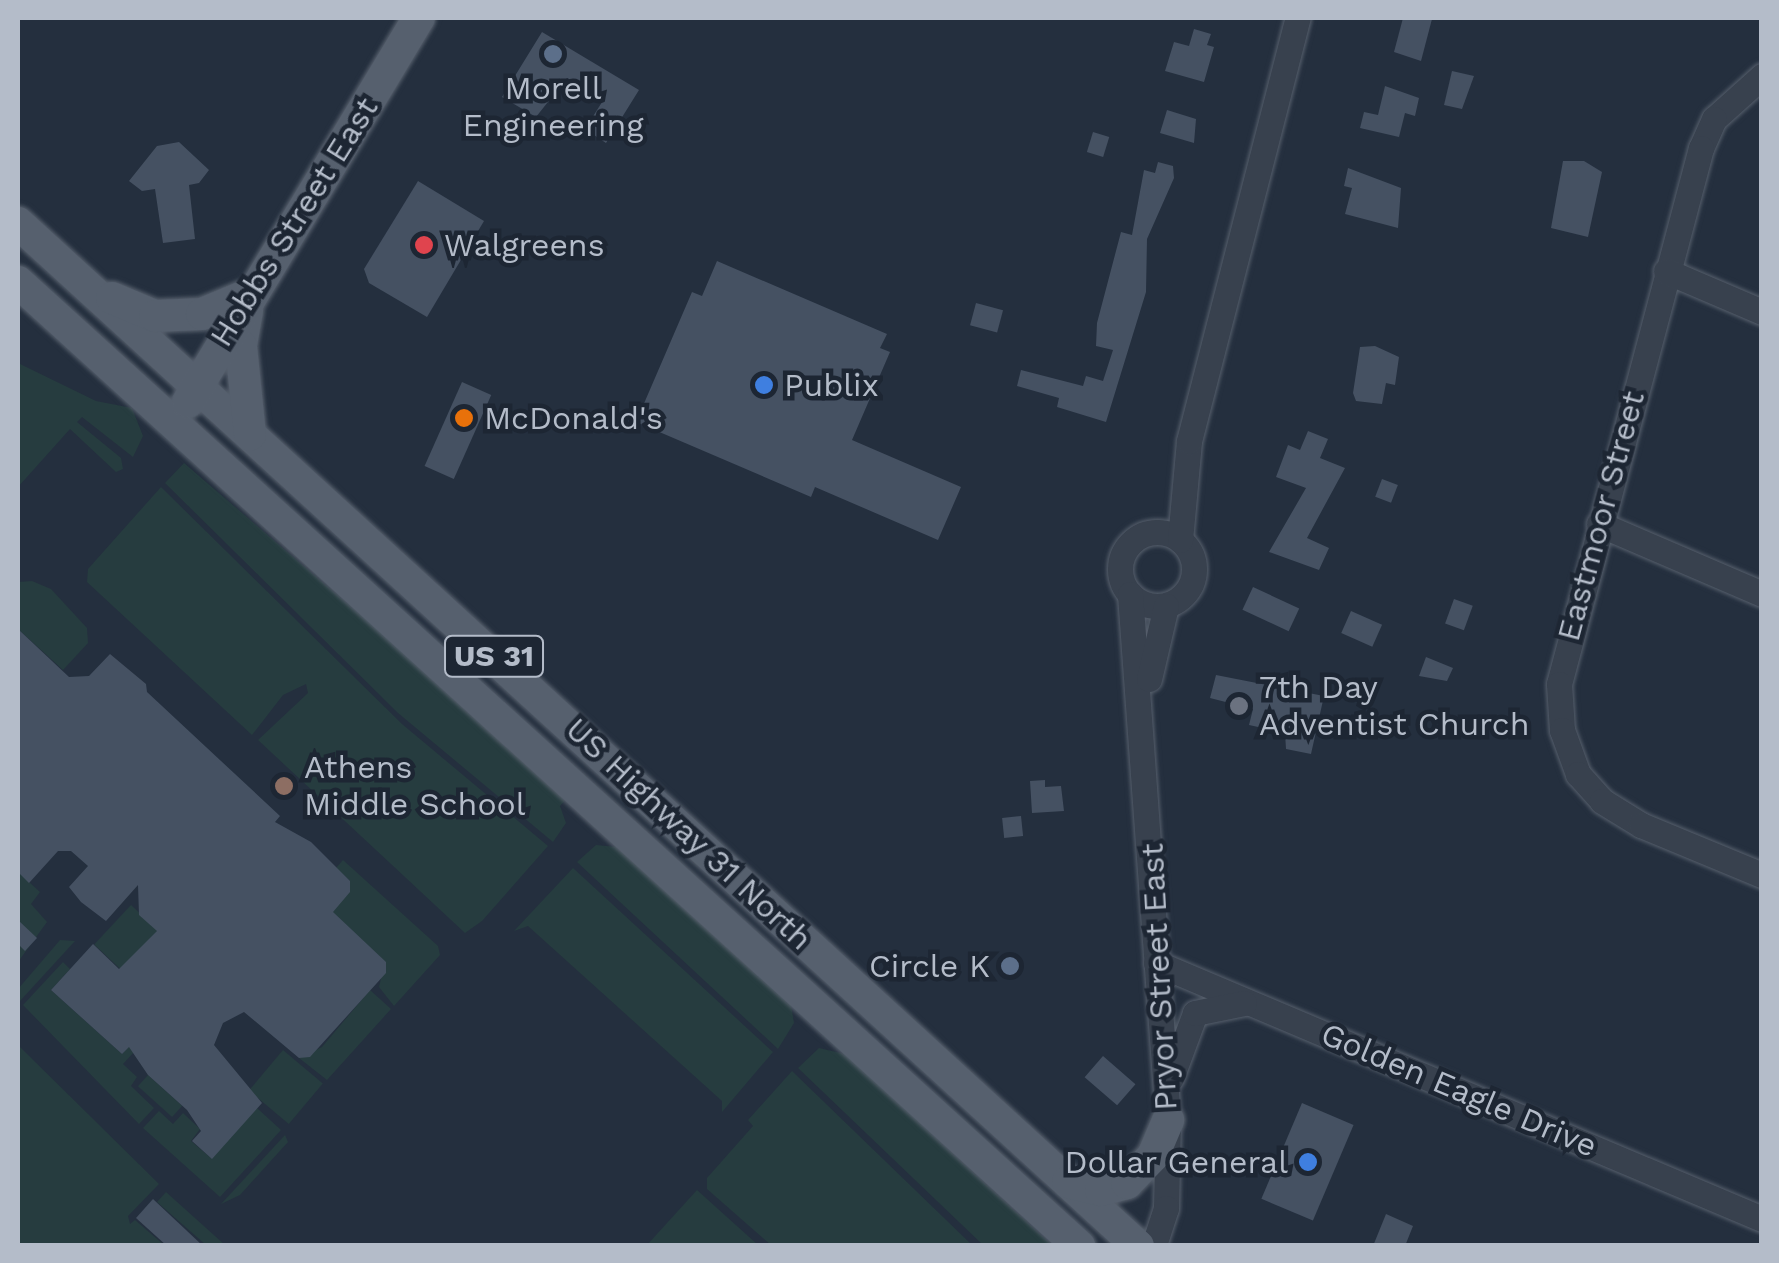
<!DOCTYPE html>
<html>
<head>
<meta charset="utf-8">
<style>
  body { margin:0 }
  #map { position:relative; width:1779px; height:1263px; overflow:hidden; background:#242f3e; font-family:"Work Sans",sans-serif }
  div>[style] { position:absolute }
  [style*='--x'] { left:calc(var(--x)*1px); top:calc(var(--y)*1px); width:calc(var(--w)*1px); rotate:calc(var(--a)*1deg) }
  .green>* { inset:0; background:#263c3f; transform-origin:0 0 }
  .building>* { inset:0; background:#455162; transform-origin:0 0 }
  .roads { filter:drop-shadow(0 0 2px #565f6c) drop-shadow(0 0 2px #565f6c) }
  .minor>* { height:25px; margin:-12.5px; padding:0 12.5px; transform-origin:12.5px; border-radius:12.5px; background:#38414e }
  .minor>.ring { margin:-12.5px; padding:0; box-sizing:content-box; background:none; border:25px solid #38414e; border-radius:50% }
  .major>* { height:32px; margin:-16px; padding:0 16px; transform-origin:16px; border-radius:16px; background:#56606e }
  .dots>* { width:28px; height:28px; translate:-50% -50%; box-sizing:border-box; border:5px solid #1d2633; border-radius:50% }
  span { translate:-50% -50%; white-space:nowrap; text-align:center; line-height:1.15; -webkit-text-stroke:9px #1d2633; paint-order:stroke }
  .shield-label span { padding:2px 8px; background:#1d2633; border:2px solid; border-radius:8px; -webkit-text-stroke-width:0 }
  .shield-label { font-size:30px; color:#b4bcc9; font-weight:700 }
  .poi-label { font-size:32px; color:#b4bcc9 }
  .left { translate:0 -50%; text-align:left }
  .right { translate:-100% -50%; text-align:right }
  .street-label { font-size:32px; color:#b4bcc9 }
  .frame { position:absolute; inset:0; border:20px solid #b4bcc9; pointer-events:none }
</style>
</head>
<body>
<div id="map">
  <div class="green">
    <div style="clip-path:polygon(18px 363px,96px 401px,132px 408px,143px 436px,133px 457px,82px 417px,77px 422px,121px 458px,123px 469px,116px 472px,70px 429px,18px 487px)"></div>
    <div style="clip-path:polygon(184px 463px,570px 795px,560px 806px,566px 823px,553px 842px,398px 713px,165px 483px)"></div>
    <div style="clip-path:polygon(161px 487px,402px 724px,548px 846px,482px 921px,465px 933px,258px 740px,308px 693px,306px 684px,283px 695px,252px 735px,87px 582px,88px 569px)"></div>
    <div style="clip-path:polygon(32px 581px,51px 589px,87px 628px,88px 643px,63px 670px,18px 629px,18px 582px)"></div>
    <div style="clip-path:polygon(596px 845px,626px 848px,790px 998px,794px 1023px,778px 1049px,577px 862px)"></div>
    <div style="clip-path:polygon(343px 860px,438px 946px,440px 955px,394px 1006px,379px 987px,385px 962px,331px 913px,350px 891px,350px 881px,336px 868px)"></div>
    <div style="clip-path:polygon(573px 868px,773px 1052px,722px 1112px,722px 1101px,528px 926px,514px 931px)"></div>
    <div style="clip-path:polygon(18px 872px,40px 892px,31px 904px,47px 922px,18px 962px)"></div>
    <div style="left:131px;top:905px;width:37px;height:54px;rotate:43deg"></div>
    <div style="clip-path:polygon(60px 940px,75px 941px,20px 1001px,18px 989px)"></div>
    <div style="clip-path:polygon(63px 962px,70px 969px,51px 990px,122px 1054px,151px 1023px,157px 1027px,123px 1064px,137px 1077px,131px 1086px,154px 1108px,139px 1124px,23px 1005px)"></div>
    <div style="clip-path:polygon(370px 990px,391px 1009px,327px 1080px,299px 1058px,322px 1047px)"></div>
    <div style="clip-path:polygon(18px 1045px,159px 1184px,128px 1216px,130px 1224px,135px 1220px,164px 1245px,18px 1245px)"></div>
    <div style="clip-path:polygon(819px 1048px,845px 1054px,1052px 1245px,983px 1245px,798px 1068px)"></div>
    <div style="left:283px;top:1050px;width:52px;height:53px;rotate:40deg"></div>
    <div style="clip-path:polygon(792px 1071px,972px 1245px,771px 1245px,707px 1189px,707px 1178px,753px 1126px,748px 1120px)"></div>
    <div style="left:148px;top:1075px;width:46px;height:15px;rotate:42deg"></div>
    <div style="clip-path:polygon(257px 1108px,281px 1130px,220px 1197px,143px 1128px,159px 1111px,173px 1124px,183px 1113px,200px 1129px,191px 1141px,211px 1158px)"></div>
    <div style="clip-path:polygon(285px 1135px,288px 1142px,240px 1195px,221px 1204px)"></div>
    <div style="clip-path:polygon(697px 1190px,758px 1245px,647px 1245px)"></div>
    <div style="clip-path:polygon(166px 1192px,225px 1245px,206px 1245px,157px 1202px)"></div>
  </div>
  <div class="building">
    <div style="clip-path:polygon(1403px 18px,1432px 19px,1421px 61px,1394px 52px)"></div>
    <div style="clip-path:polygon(1194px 29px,1211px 34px,1207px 45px,1214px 47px,1204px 82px,1165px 71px,1174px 42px,1189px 46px)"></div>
    <div style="clip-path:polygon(542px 32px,639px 90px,606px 143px,585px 129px,604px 99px,567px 78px,536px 117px,502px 97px)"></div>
    <div style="clip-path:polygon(1452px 71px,1474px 76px,1462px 109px,1444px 105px)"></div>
    <div style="clip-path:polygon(1385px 86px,1419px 98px,1415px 116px,1405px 113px,1399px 137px,1360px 128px,1364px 112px,1378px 115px)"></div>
    <div style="clip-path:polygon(1167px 110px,1196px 119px,1194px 143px,1160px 133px)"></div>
    <div style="left:1093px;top:132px;width:17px;height:21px;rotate:17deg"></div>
    <div style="clip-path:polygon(179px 142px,209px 170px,199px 183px,189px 185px,195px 239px,163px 243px,155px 189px,142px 191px,129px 181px,157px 146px)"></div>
    <div style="clip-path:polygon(1563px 161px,1584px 161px,1602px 172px,1588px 237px,1551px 228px)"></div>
    <div style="clip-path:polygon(1158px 162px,1173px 166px,1174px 178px,1147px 239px,1146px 292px,1106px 422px,1057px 407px,1059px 398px,1017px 386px,1021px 370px,1083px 386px,1086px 376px,1103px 381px,1113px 350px,1096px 346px,1097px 323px,1121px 232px,1132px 235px,1144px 170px,1155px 173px)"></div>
    <div style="clip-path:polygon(1348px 168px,1401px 188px,1398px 228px,1345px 214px,1352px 188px,1344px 186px)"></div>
    <div style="clip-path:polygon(418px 181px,484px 221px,427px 317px,369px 283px,364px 269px)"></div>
    <div style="clip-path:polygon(717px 261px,887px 334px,880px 348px,890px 352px,852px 440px,961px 487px,938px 540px,815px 487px,811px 497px,636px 422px,692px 292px,702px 296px)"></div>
    <div style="left:976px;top:303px;width:28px;height:23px;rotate:15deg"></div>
    <div style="clip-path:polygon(1375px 346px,1399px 357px,1395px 385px,1386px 383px,1382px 404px,1356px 401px,1353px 393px,1360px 347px)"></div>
    <div style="left:462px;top:382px;width:32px;height:92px;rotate:24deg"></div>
    <div style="clip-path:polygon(1308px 431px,1328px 439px,1320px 458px,1345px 468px,1307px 538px,1329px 548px,1319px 570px,1269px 552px,1306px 488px,1276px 477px,1288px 445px,1300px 450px)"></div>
    <div style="left:1382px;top:479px;width:17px;height:19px;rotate:21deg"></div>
    <div style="left:1253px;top:587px;width:51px;height:25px;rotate:25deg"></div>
    <div style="left:1454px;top:599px;width:20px;height:26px;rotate:20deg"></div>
    <div style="left:1351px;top:611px;width:34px;height:24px;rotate:24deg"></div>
    <div style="clip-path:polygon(18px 629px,69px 677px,89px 676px,110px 654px,146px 684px,147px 692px,280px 816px,275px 822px,311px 842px,350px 881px,350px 892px,333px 912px,386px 962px,386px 973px,310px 1057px,299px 1058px,244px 1012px,223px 1023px,214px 1045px,262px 1103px,212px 1159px,192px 1141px,201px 1131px,187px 1110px,148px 1075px,129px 1047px,122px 1054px,51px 990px,93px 944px,119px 969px,157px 931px,139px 915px,138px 885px,106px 921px,81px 902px,69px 887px,88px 866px,71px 851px,58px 851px,29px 883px,18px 872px)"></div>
    <div style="clip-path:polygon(1426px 657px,1453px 668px,1447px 681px,1419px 676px)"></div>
    <div style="clip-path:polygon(1216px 675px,1324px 696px,1311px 754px,1286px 749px,1285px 733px,1249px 725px,1253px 709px,1210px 698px)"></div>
    <div style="clip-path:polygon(1045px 780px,1045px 787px,1061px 786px,1064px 811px,1032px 813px,1030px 781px)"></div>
    <div style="left:1021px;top:816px;width:20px;height:19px;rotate:84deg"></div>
    <div style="clip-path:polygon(18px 920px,37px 938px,25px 951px,18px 944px)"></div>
    <div style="left:1103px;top:1056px;width:43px;height:28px;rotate:41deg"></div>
    <div style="left:1302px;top:1103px;width:56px;height:104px;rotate:23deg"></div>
    <div style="clip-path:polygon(153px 1199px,203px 1246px,167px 1246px,136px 1218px)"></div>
    <div style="clip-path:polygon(1386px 1214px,1413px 1226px,1405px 1246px,1373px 1246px)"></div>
  </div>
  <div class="roads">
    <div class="minor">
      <div style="--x:1762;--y:76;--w:64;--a:138.1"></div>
      <div style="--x:1714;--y:119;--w:32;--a:114"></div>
      <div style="--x:1701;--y:148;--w:554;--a:104.84"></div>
      <div style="--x:1559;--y:684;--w:46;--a:86.3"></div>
      <div style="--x:1562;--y:730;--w:47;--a:70"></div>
      <div style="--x:1578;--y:774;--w:36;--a:48"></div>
      <div style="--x:1602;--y:801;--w:46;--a:31.6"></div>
      <div style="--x:1641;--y:825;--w:131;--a:22.5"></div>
      <div style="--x:1666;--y:271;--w:104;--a:23.1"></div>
      <div style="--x:1599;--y:524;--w:177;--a:23.2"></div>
      <div class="ring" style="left:1120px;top:532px;width:49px;height:49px"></div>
      <div style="--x:1180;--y:540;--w:99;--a:-84.8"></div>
      <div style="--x:1189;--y:441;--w:437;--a:-75.6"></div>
      <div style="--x:1130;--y:594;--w:527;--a:85.87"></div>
      <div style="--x:1168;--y:1120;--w:88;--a:91.3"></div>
      <div style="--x:1166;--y:1208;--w:40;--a:108"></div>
      <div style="--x:1149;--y:679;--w:75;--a:-76.9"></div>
      <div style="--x:1156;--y:963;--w:658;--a:22.9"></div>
      <div style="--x:1171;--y:1078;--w:69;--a:-69.7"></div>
      <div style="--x:1195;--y:1013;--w:50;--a:-11.5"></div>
    </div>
    <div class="major">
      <div style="--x:18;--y:223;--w:1517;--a:42.41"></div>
      <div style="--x:18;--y:282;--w:1434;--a:42.26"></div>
      <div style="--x:112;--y:298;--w:47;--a:22.7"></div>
      <div style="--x:155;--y:316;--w:47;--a:-2.4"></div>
      <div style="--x:202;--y:314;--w:52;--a:-22.6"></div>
      <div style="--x:247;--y:311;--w:36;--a:100"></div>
      <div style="--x:241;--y:346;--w:89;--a:84.2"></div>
      <div style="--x:188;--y:402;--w:448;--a:-59"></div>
      <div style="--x:1068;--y:1182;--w:34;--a:14"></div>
      <div style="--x:1101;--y:1190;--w:27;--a:-15"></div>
      <div style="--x:1127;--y:1183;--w:37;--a:-46"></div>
      <div style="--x:1153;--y:1156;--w:39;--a:-67"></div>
    </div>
  </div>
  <div class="dots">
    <div style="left:553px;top:54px;background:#5c6f8a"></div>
    <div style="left:424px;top:245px;background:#e0444e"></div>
    <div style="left:764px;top:385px;background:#3f7fe0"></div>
    <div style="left:464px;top:418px;background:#e8710a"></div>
    <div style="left:1239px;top:706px;background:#6b7280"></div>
    <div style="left:284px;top:786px;background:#8d6e63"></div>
    <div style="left:1010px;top:966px;background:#5c6f8a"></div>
    <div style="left:1308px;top:1162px;background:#3f7fe0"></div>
  </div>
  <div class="shield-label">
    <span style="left:494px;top:656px">US 31</span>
  </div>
  <div class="poi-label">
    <span style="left:553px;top:107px">Morell<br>Engineering</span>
    <span class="left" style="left:444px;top:245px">Walgreens</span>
    <span class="left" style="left:784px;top:385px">Publix</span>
    <span class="left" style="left:484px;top:418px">McDonald's</span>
    <span class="left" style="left:1259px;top:706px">7th Day<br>Adventist Church</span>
    <span class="left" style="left:304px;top:786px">Athens<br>Middle School</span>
    <span class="right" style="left:990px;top:966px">Circle K</span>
    <span class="right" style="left:1288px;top:1162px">Dollar General</span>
  </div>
  <div class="street-label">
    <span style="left:294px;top:222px;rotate:-58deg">Hobbs Street East</span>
    <span style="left:1601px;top:516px;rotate:-75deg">Eastmoor Street</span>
    <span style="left:689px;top:834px;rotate:43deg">US Highway 31 North</span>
    <span style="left:1159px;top:977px;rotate:-93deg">Pryor Street East</span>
    <span style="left:1459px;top:1090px;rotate:23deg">Golden Eagle Drive</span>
  </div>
  <div class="frame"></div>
</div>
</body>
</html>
